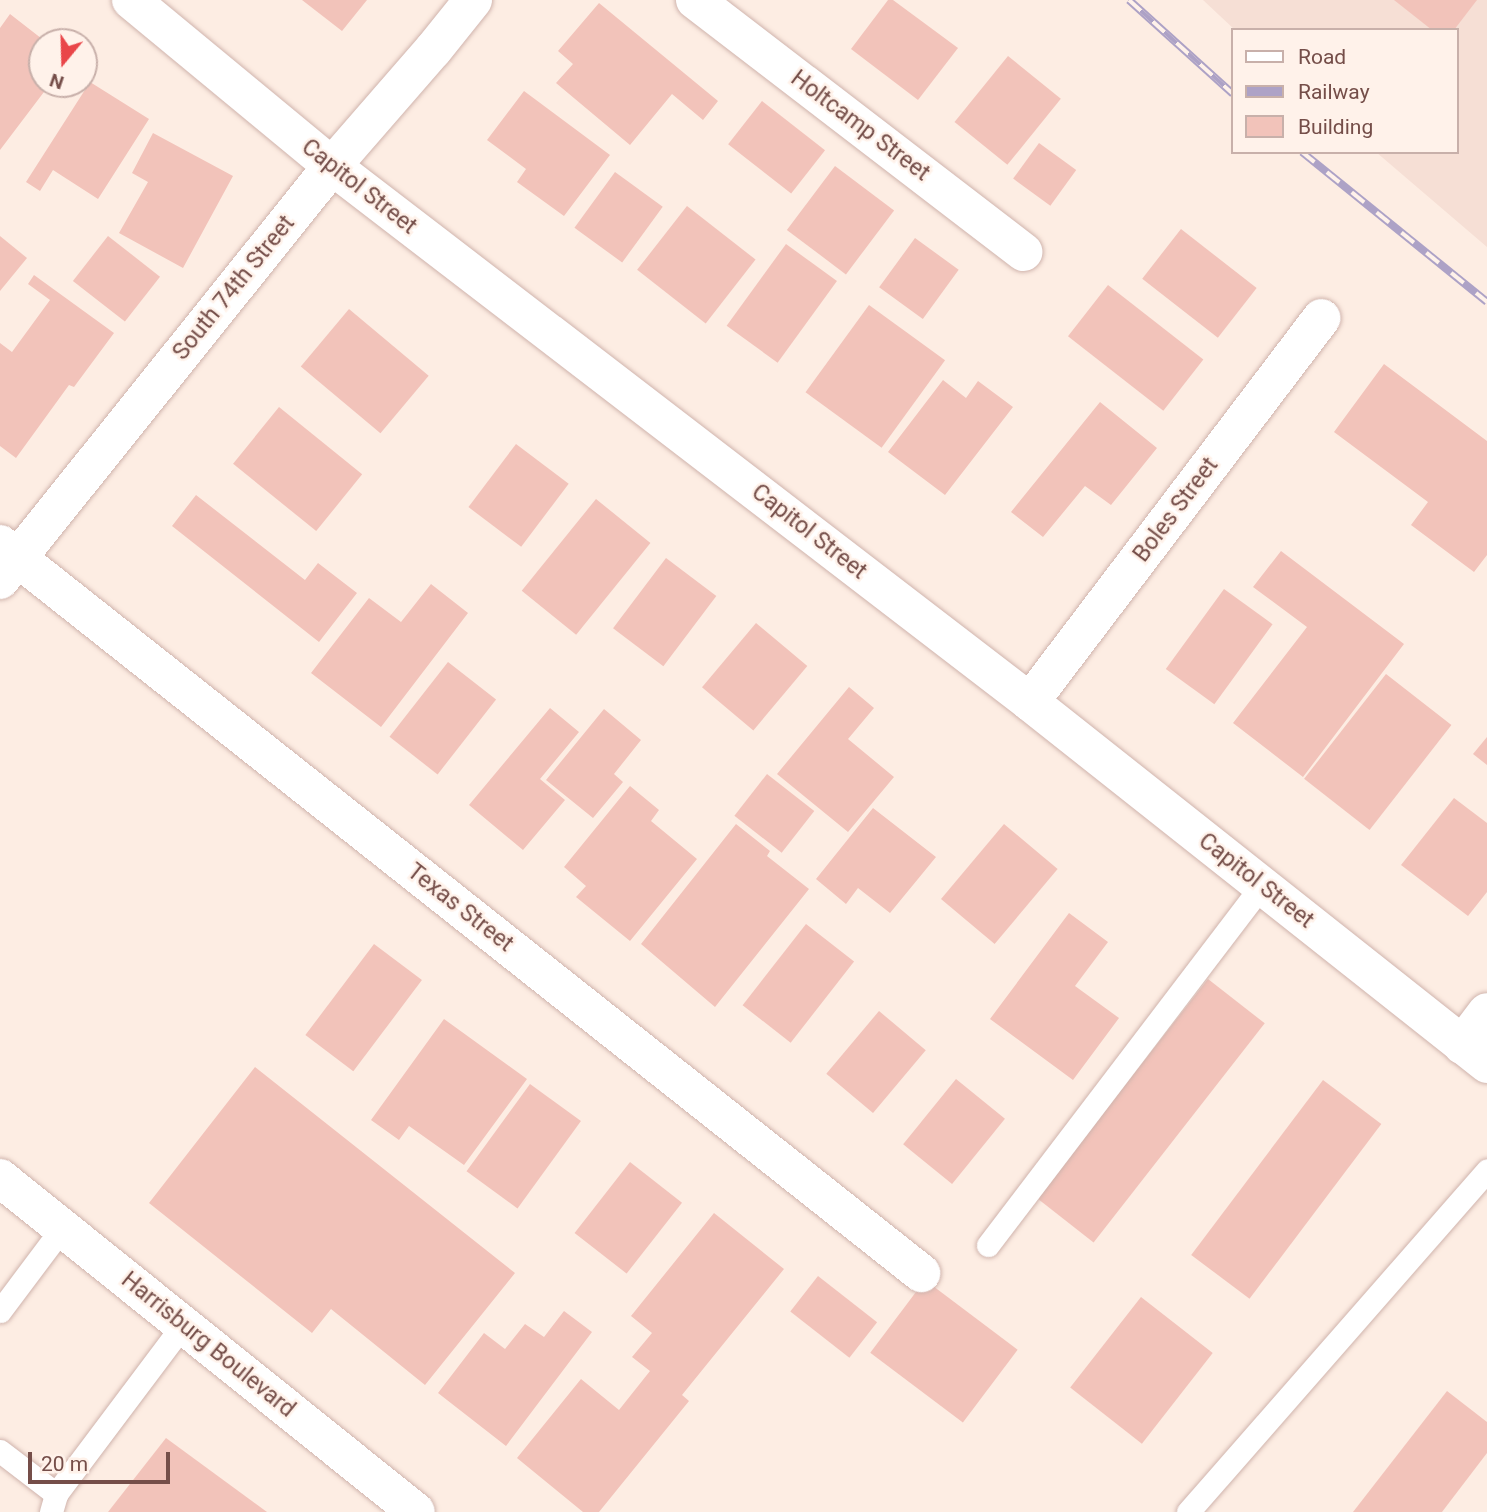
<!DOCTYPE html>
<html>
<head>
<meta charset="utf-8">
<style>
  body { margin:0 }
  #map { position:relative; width:1487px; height:1512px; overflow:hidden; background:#fdede3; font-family:Roboto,sans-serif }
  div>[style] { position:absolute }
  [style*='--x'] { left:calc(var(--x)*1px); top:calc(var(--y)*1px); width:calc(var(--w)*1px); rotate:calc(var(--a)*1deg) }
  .residential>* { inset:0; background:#f6dfd5 }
  .building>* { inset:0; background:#f2c3ba; transform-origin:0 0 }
  .roads { filter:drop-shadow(0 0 2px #d0b4ad) drop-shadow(0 0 2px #d0b4ad) }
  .service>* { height:23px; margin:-11.5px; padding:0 11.5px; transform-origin:11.5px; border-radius:11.5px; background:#fff }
  .minor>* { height:38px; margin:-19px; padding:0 19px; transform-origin:19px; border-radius:19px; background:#fff }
  .secondary>* { height:38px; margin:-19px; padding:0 19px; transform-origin:19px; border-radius:19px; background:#fff }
  .rail>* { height:8px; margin-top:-4px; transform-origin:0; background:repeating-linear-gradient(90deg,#fff2ea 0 16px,#ada2c6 0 32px); box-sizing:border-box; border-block:2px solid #ada2c6 }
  span { translate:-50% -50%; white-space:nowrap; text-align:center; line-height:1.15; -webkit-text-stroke:5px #fff2ea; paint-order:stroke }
  .street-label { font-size:23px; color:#754e49 }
  .legend { position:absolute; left:1231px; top:28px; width:228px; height:126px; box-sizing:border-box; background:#fff2ea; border:2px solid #c8b0aa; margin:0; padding:9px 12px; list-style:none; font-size:21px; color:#754e49 }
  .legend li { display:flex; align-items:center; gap:14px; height:35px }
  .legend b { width:35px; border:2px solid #c8b0aa }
  .north { position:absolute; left:28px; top:28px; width:70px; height:70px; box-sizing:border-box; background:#fff2ea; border:2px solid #c8b0aa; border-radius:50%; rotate:199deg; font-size:19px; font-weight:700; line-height:28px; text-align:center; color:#754e49 }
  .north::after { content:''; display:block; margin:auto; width:24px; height:32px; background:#e94649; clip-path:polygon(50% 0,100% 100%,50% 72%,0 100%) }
  .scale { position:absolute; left:28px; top:1452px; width:142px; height:32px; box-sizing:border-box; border:4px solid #754e49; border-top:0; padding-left:9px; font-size:21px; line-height:24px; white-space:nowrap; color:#754e49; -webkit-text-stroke:5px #fff2ea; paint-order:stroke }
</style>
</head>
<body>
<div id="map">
  <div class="residential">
    <div style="clip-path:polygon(1203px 0,1487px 0,1487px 247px,1376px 152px,1457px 152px,1457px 30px,1235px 30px)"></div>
  </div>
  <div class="building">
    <div style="clip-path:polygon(302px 0,367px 0,342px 31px)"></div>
    <div style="clip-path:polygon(888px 0,893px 0,958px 48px,918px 100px,851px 49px)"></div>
    <div style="clip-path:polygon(1394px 0,1477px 0,1454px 30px,1432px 30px)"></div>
    <div style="clip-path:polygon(599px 3px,718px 101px,703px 120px,672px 94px,630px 145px,556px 83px,573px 64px,558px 51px)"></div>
    <div style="clip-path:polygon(10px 14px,46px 42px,42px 42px,42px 84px,50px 84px,0 150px,0 28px)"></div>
    <div style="left:1008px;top:56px;width:68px;height:85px;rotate:39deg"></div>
    <div style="clip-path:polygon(90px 82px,149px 119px,98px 199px,53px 170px,40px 191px,26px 182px)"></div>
    <div style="clip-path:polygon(524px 91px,610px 155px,564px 216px,517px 182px,526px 169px,487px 140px)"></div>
    <div style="left:762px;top:101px;width:80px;height:55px;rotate:38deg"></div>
    <div style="clip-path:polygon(153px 133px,233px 176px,183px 268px,119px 233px,148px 182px,132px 173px)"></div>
    <div style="left:1039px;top:143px;width:46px;height:44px;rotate:36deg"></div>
    <div style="left:835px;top:166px;width:74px;height:80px;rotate:37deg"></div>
    <div style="left:615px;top:172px;width:59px;height:69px;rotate:36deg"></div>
    <div style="left:687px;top:206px;width:87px;height:81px;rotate:38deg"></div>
    <div style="left:1181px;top:229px;width:96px;height:63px;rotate:38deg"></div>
    <div style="clip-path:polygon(0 236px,27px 258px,0 291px)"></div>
    <div style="left:108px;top:236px;width:66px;height:57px;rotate:38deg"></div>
    <div style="left:915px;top:238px;width:54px;height:61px;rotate:36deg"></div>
    <div style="left:786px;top:244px;width:63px;height:101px;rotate:36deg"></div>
    <div style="clip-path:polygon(34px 275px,114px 333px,74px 387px,69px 385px,16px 458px,0 446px,0 343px,12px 352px,50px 300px,28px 284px)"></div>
    <div style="left:1108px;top:285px;width:121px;height:65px;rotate:38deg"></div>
    <div style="left:869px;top:305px;width:94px;height:108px;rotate:36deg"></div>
    <div style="left:349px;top:309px;width:104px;height:75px;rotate:40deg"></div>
    <div style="clip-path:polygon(1384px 364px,1487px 441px,1487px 555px,1474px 572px,1411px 525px,1428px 502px,1334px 432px)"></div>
    <div style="clip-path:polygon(943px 380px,966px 398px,978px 381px,1013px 407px,945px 495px,888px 452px)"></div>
    <div style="clip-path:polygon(1100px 402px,1157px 448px,1111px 505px,1085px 486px,1043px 537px,1011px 512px)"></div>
    <div style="left:279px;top:407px;width:107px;height:73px;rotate:39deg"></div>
    <div style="left:516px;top:444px;width:66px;height:79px;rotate:37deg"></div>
    <div style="clip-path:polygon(196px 495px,305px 580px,318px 563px,357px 593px,319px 642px,172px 526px)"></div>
    <div style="left:596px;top:499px;width:70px;height:118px;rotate:39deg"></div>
    <div style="clip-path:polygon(1281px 551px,1404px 644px,1303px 777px,1233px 723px,1307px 627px,1253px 587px)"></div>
    <div style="left:666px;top:558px;width:63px;height:88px;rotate:37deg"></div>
    <div style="clip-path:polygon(431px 584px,468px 613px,381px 727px,311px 673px,369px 598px,401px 622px)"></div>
    <div style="left:1224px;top:589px;width:60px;height:99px;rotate:36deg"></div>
    <div style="left:756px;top:623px;width:67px;height:84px;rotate:40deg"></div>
    <div style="left:448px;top:662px;width:61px;height:95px;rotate:38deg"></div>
    <div style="left:1386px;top:674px;width:83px;height:133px;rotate:38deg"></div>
    <div style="clip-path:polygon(849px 687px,874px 708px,848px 739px,894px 777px,848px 832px,777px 774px)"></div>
    <div style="clip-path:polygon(550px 708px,579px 732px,540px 779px,565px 800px,523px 850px,469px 805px)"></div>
    <div style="clip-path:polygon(604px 709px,641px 740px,614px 774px,623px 782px,593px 818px,546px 780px)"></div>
    <div style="clip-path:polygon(1487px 737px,1487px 765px,1473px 754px)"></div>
    <div style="left:767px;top:774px;width:60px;height:53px;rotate:38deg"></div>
    <div style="clip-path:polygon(630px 786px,659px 810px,651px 821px,697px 859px,630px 941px,576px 897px,586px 886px,564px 867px)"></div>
    <div style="clip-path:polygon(1454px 798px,1487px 823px,1487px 892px,1468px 916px,1401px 865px)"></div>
    <div style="clip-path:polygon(873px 808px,936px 857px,890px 913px,858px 888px,846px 904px,816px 879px)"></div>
    <div style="clip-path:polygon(736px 824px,770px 851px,767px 856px,809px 889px,715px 1007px,641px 944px)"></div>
    <div style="left:1004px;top:824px;width:70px;height:98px;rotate:40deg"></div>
    <div style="clip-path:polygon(1069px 913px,1108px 942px,1075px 986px,1119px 1018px,1073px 1080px,990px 1019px)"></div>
    <div style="left:806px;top:924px;width:61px;height:103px;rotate:38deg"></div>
    <div style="left:374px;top:944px;width:60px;height:114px;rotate:37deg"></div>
    <div style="left:1208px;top:979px;width:72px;height:278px;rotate:38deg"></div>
    <div style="left:879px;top:1011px;width:61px;height:82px;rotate:40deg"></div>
    <div style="clip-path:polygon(444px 1019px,527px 1079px,464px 1165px,409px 1126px,399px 1140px,371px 1120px)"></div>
    <div style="clip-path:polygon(255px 1067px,515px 1273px,425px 1385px,331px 1309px,312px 1333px,149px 1203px)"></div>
    <div style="left:956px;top:1079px;width:63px;height:84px;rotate:39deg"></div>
    <div style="left:1323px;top:1080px;width:73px;height:219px;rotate:37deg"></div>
    <div style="left:530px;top:1084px;width:63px;height:108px;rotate:36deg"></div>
    <div style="left:630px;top:1162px;width:66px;height:90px;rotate:38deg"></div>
    <div style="clip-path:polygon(714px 1213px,784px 1269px,682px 1395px,689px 1401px,599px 1512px,583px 1512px,517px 1458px,581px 1379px,619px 1410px,650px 1371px,632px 1357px,652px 1333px,631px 1316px)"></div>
    <div style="left:818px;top:1276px;width:75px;height:45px;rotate:38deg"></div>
    <div style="left:925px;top:1280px;width:116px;height:91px;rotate:37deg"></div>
    <div style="left:1141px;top:1297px;width:91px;height:115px;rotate:38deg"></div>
    <div style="clip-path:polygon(564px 1311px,592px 1332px,506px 1446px,438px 1393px,484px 1333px,505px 1349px,525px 1324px,544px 1337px)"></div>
    <div style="clip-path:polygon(1447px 1391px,1487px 1422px,1487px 1453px,1442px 1512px,1353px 1512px)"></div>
    <div style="clip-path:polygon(166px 1438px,267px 1512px,108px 1512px)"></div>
  </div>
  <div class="roads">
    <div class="service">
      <div style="--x:988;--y:1245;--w:451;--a:-52.7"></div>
      <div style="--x:0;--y:1311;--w:104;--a:-53.2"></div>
      <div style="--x:0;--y:1451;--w:71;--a:37.5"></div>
      <div style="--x:51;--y:1512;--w:19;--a:-74"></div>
      <div style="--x:56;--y:1494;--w:211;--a:-53.1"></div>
      <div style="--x:1188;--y:1512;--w:454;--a:-48.8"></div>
    </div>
    <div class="minor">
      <div style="--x:131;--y:0;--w:261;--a:39.6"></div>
      <div style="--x:332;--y:166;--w:880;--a:37.52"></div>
      <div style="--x:1030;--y:702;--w:583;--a:38.38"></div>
      <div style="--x:695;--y:0;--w:414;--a:37.5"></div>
      <div style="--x:0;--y:544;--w:1175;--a:38.36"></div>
      <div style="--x:0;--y:580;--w:531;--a:-51.27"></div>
      <div style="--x:332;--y:166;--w:154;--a:-49"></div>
      <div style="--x:433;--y:50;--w:64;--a:-51.3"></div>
      <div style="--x:1030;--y:702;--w:482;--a:-52.8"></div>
      <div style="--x:1462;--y:1045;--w:41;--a:-52.9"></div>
    </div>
    <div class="secondary">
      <div style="--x:0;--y:1178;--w:533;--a:38.76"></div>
    </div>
  </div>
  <div class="rail">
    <div style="--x:1129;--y:0;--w:140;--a:42.1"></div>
    <div style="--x:1302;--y:152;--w:238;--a:39"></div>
  </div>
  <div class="street-label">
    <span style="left:860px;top:126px;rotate:37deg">Holtcamp Street</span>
    <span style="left:359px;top:187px;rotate:38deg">Capitol Street</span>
    <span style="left:234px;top:288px;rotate:-51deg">South 74th Street</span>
    <span style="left:1176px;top:510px;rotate:-53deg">Boles Street</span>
    <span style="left:809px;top:532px;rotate:38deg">Capitol Street</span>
    <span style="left:1256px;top:881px;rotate:38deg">Capitol Street</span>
    <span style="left:460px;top:908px;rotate:38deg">Texas Street</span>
    <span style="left:208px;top:1345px;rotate:39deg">Harrisburg Boulevard</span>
  </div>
  <ul class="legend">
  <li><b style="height:9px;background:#fff"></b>Road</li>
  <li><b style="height:9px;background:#ada2c6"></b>Railway</li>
  <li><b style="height:19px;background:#f2c3ba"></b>Building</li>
  </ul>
  <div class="north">N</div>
  <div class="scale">20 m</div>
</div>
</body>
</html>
